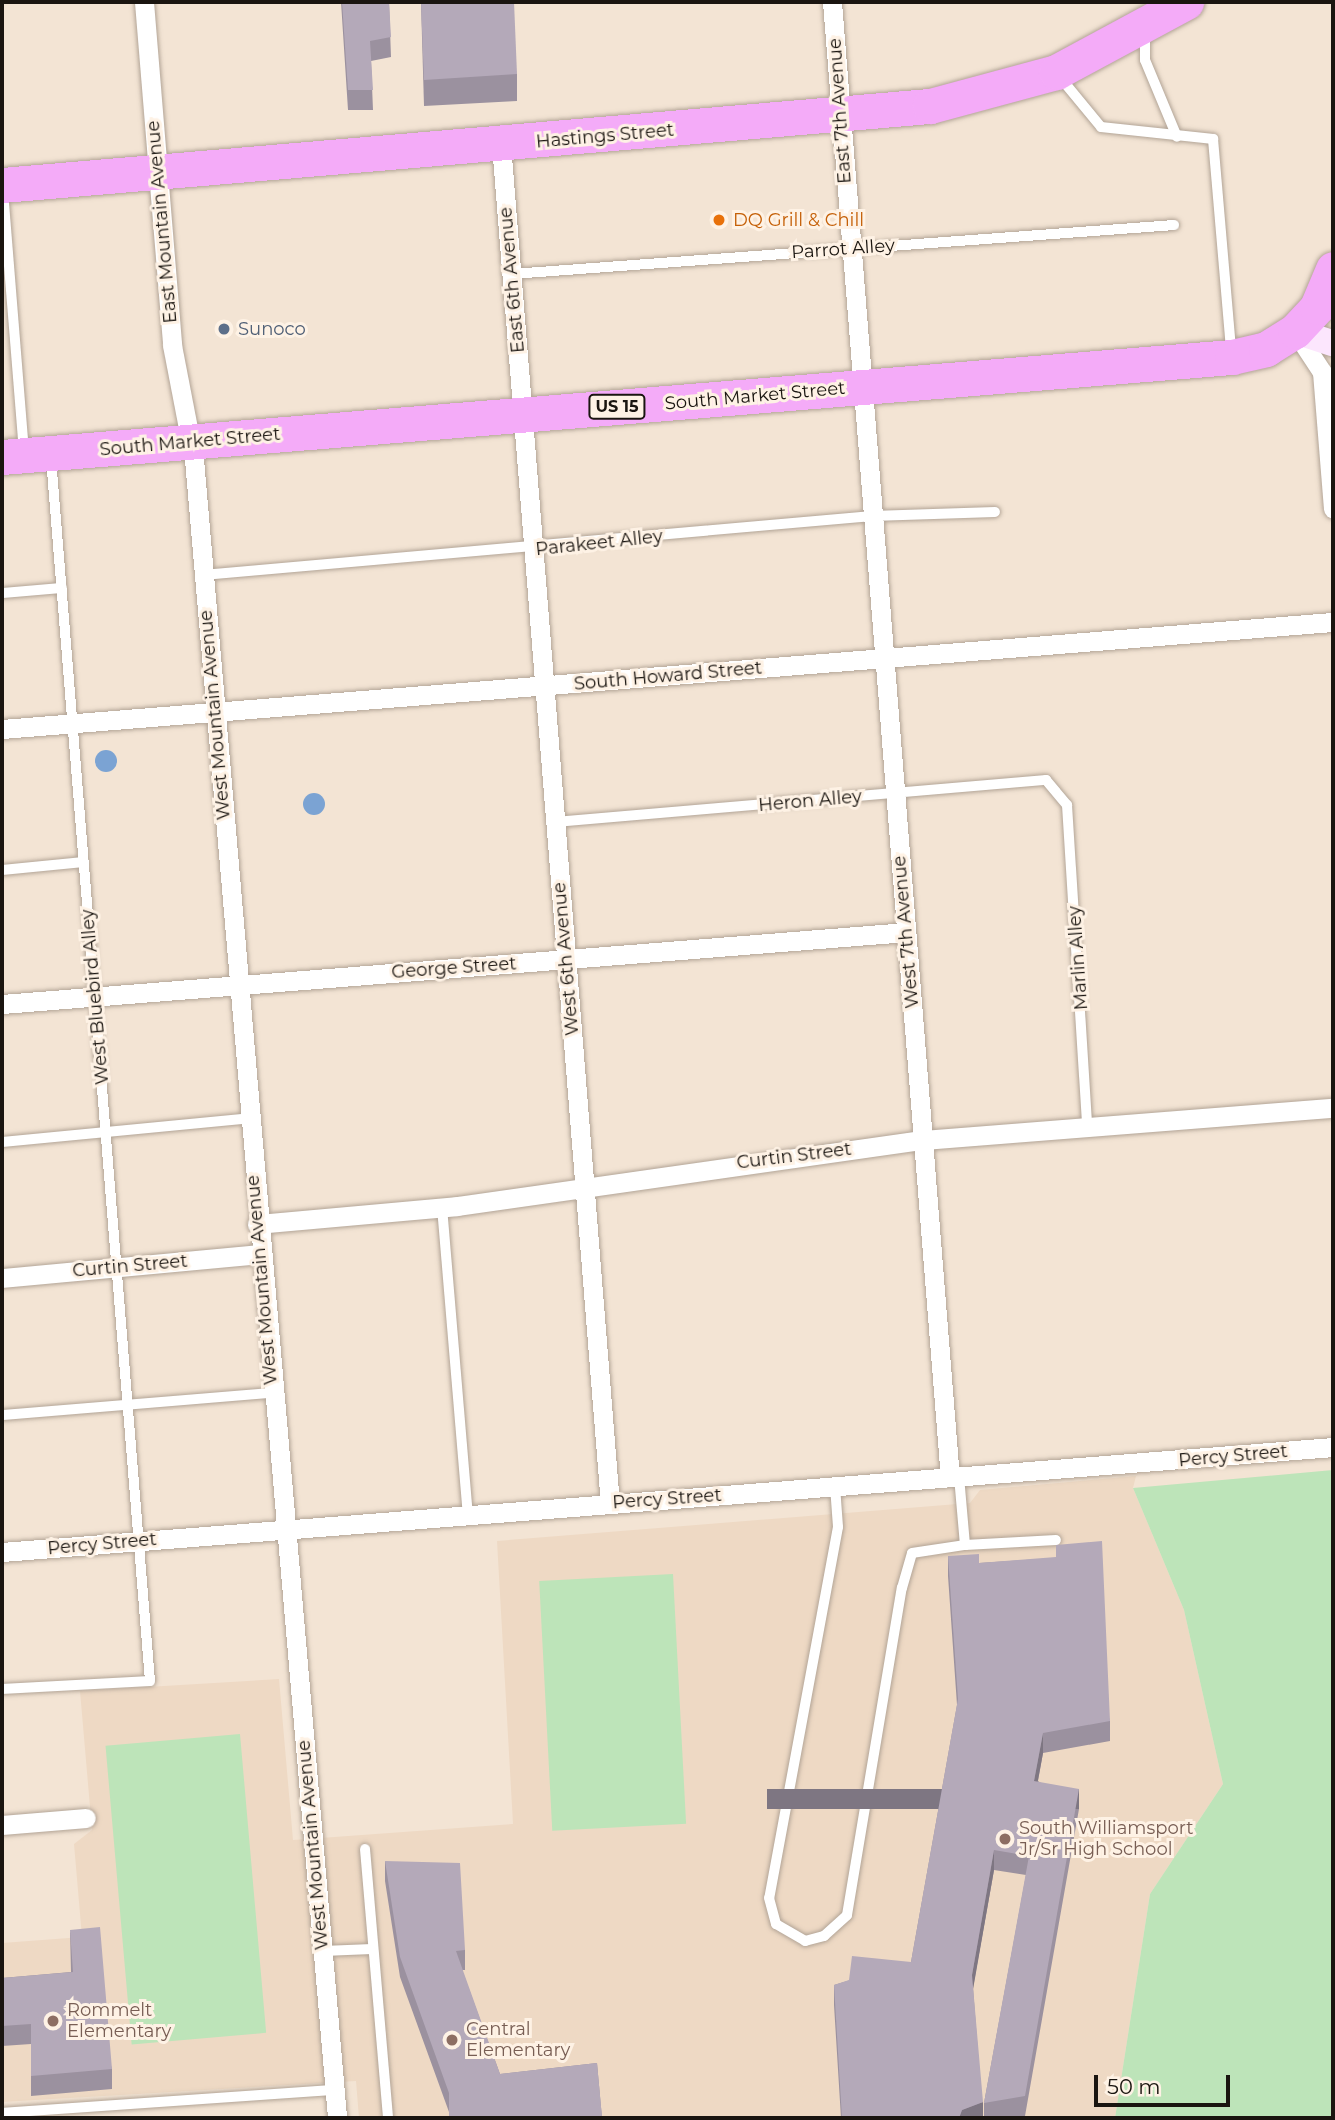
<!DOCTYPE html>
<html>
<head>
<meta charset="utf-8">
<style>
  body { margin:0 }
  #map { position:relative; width:1335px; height:2120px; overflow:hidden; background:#f3e4d4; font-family:Montserrat,sans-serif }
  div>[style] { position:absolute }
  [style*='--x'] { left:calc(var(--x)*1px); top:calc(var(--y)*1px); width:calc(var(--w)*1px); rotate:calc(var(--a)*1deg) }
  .built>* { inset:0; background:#eed9c4 }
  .green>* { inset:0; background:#bde4b9; transform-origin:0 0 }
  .water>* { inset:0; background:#7ba3d3 }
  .round { border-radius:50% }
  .roads { filter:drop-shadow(0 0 2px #b2a496) drop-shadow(0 0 2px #b2a496) }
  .lane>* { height:10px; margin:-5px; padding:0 5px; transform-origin:5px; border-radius:5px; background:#fff }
  .street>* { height:19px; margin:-9.5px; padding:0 9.5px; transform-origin:9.5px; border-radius:9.5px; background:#fff }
  .secondary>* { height:26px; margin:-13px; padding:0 13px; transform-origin:13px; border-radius:13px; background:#fce6fd }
  .highway>* { height:35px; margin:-17.5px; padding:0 17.5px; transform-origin:17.5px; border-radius:17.5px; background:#f4abf8 }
  .wall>* { inset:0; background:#9b919f }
  .shaded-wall>* { inset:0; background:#7e7682; transform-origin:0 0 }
  .building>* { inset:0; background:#b4a9b9 }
  .dots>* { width:19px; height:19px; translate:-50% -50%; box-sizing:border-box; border:4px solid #fef2e5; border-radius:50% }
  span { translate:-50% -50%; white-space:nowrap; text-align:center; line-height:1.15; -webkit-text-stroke:6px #fef2e5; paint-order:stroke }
  .shield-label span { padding:2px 5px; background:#fef2e5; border:2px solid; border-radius:5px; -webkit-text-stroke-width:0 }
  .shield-label { font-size:16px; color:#1a1510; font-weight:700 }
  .street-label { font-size:18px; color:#1a1510 }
  .food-label { font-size:18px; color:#c56008 }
  .left { translate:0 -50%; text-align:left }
  .service-label { font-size:18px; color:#4e5e75 }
  .education-label { font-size:18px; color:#785e54 }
  .frame { position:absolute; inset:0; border:4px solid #1a1510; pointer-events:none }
  .scale { position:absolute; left:1094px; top:2075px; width:136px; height:32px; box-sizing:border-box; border:4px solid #1a1510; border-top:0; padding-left:9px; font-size:21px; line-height:24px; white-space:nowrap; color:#1a1510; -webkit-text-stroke:5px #fef2e5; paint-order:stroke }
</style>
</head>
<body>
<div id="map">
  <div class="built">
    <div style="clip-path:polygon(1136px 1476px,1133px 1488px,1184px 1610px,1223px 1784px,1150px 1894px,1115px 2118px,359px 2118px,356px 2081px,2px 2102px,2px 1943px,82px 1937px,74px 1844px,92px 1830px,80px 1691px,279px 1679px,293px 1840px,513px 1824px,497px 1541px,970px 1503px,980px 1490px)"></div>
  </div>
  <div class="green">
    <div style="clip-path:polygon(1333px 1470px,1333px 2118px,1115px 2118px,1150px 1894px,1223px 1784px,1184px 1610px,1133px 1488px)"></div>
    <div style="left:673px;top:1574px;width:250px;height:134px;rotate:87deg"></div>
    <div style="left:240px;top:1734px;width:300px;height:135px;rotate:85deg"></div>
  </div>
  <div class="water">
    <div class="round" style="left:95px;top:750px;width:22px;height:22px"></div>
    <div class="round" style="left:303px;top:793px;width:22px;height:22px"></div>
  </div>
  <div class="roads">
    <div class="lane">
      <div style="--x:1145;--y:31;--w:29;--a:90"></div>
      <div style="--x:1145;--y:60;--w:83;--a:67.4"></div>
      <div style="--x:1059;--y:76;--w:66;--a:50.5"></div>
      <div style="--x:1101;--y:127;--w:113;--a:6.1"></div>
      <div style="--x:1213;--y:139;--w:212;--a:85.1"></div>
      <div style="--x:3;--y:191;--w:261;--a:85.4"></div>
      <div style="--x:512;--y:274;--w:664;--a:-4.23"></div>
      <div style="--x:203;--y:575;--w:672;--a:-5.04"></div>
      <div style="--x:872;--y:516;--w:123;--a:-1.9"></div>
      <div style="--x:2;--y:593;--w:60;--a:-4.8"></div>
      <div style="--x:555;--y:822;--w:493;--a:-4.9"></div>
      <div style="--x:1046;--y:780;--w:33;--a:50"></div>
      <div style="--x:1067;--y:805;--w:323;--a:86.4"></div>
      <div style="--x:2;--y:870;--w:82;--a:-5.6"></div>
      <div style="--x:2;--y:1142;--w:249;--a:-5.5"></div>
      <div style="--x:442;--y:1207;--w:310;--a:85.2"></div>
      <div style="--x:2;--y:1415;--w:271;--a:-4.7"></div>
      <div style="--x:835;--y:1486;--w:41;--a:85.8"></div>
      <div style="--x:838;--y:1527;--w:377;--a:100.5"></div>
      <div style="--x:769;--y:1898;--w:27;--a:75"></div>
      <div style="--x:776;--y:1924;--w:34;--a:30"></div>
      <div style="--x:805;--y:1941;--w:20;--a:-15"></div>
      <div style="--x:824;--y:1936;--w:31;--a:-42"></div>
      <div style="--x:847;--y:1915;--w:332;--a:-80.5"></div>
      <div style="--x:902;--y:1588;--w:36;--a:-74"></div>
      <div style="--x:912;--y:1553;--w:54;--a:-8.6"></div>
      <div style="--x:965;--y:1545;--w:68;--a:-95"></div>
      <div style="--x:965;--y:1545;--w:91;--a:-3.1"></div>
      <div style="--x:2;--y:1689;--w:148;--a:-3.1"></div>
      <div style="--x:150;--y:1681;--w:1227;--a:-94.63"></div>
      <div style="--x:365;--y:1849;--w:270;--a:85.1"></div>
      <div style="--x:322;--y:1951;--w:51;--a:-2.2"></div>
      <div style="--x:2;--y:2113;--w:333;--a:-4"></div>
    </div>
    <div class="street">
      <div style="--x:144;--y:2;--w:344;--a:85.3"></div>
      <div style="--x:172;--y:345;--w:116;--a:79.1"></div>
      <div style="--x:194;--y:459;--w:1665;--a:85.07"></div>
      <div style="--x:832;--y:2;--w:1480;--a:85.43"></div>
      <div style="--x:501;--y:144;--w:1364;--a:85.42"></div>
      <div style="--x:1295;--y:331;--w:49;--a:56.6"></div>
      <div style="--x:1322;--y:372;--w:137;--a:85.4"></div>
      <div style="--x:2;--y:729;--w:1335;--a:-4.6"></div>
      <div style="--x:2;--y:1004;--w:907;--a:-4.55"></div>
      <div style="--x:257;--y:1224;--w:201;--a:-5.1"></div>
      <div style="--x:457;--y:1206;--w:471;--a:-8.1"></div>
      <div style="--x:923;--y:1140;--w:411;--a:-4.5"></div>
      <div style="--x:2;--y:1278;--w:258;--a:-5.3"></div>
      <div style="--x:2;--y:1552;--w:1335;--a:-4.51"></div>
      <div style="--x:2;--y:1825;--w:84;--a:-4.8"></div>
    </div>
    <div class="secondary">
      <div style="--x:1295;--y:331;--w:40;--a:18"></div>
    </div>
    <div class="highway">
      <div style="--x:2;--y:185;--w:931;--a:-4.87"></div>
      <div style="--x:930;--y:106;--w:131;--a:-15.1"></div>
      <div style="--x:1056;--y:72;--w:148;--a:-28.3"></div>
      <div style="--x:2;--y:457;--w:1234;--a:-4.65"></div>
      <div style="--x:1232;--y:357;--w:35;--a:-13"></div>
      <div style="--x:1266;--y:349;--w:34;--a:-32"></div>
      <div style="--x:1295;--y:331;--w:33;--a:-47"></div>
      <div style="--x:1317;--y:307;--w:41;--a:-67.2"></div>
    </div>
  </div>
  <div class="wall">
    <div style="clip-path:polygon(341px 2px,389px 2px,391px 57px,371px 61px,373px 110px,348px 110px)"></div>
    <div style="clip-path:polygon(421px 3px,517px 74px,517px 101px,424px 106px)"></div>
    <div style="clip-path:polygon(1056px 1545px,1110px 1721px,1110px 1741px,1043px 1753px,1038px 1781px,1079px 1809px,1025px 2116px,1012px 2118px,984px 2118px,984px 2103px,1026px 1875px,994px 1870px,973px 1988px,983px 2118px,841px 2118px,834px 2005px,834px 1985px,911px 1962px,957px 1705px,948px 1576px,948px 1556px,979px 1563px,1056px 1558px)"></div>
    <div style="clip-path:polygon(385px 1861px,465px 1950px,465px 1970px,462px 1970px,500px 2074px,597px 2063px,602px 2118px,449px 2118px,449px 2112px,400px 1977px,385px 1881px)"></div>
    <div style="clip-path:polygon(70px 1930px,112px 2069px,112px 2089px,31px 2096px,31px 2044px,2px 2046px,2px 1978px,71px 1972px)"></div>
  </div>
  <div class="shaded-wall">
    <div style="clip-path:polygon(1043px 1733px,1043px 1753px,1034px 1801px,1034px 1781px)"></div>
    <div style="left:1079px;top:1789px;width:20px;height:312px;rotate:90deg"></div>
    <div style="clip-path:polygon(994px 1850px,994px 1870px,972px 1995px,972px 1975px)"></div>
    <div style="clip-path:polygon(983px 2102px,983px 2118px,959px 2118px,962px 2110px)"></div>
  </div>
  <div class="building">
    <div style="clip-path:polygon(342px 2px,389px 2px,391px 37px,370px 41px,373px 90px,348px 90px)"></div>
    <div style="clip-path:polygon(440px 2px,514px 2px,517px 74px,424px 80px,421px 3px)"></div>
    <div style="clip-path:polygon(1102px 1541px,1110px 1721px,1043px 1733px,1034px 1781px,1079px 1789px,1025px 2096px,984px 2103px,1029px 1856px,994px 1850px,972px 1975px,983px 2102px,962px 2110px,959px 2118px,842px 2118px,834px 1985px,849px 1980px,852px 1956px,911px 1962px,958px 1699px,948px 1556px,979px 1554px,979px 1563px,1056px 1557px,1056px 1545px)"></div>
    <div style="clip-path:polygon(385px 1861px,460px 1863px,465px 1950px,456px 1951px,500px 2074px,597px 2063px,602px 2117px,593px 2118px,449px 2118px,449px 2093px,400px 1957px)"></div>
    <div style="clip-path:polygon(100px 1927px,112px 2069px,31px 2076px,31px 2024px,2px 2026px,2px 1978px,73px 1972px,70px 1930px)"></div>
  </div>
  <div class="dots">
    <div style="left:719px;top:220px;background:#e8710a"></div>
    <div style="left:224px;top:329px;background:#5c6f8a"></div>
    <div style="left:1005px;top:1839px;background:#8d6e63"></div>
    <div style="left:53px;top:2021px;background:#8d6e63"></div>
    <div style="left:452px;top:2040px;background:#8d6e63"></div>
  </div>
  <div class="shield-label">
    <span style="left:617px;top:407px">US 15</span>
  </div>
  <div class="street-label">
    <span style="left:840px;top:111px;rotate:-94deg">East 7th Avenue</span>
    <span style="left:605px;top:136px;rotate:-5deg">Hastings Street</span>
    <span style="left:162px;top:222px;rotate:-95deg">East Mountain Avenue</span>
    <span style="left:843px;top:249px;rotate:-4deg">Parrot Alley</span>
    <span style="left:512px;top:280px;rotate:-95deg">East 6th Avenue</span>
    <span style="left:755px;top:396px;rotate:-5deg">South Market Street</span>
    <span style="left:190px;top:442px;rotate:-5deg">South Market Street</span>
    <span style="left:599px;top:543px;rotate:-6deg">Parakeet Alley</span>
    <span style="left:668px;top:676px;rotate:-5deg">South Howard Street</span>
    <span style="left:215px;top:715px;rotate:-95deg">West Mountain Avenue</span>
    <span style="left:810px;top:801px;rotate:-5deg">Heron Alley</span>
    <span style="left:906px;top:932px;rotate:-95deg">West 7th Avenue</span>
    <span style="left:1078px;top:958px;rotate:-94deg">Marlin Alley</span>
    <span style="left:566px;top:959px;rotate:-95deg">West 6th Avenue</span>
    <span style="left:454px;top:968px;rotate:-4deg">George Street</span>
    <span style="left:95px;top:997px;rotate:-95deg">West Bluebird Alley</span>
    <span style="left:794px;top:1156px;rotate:-7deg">Curtin Street</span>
    <span style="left:130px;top:1266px;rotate:-5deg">Curtin Street</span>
    <span style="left:262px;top:1280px;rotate:-95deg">West Mountain Avenue</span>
    <span style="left:1233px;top:1456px;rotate:-5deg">Percy Street</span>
    <span style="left:667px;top:1499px;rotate:-4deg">Percy Street</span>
    <span style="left:102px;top:1544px;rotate:-5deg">Percy Street</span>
    <span style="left:313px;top:1845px;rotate:-95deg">West Mountain Avenue</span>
  </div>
  <div class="food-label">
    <span class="left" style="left:733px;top:220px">DQ Grill &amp; Chill</span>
  </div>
  <div class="service-label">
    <span class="left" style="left:238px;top:329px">Sunoco</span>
  </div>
  <div class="education-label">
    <span class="left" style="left:1019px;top:1839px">South Williamsport<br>Jr/Sr High School</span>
    <span class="left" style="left:67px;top:2021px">Rommelt<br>Elementary</span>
    <span class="left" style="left:466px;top:2040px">Central<br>Elementary</span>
  </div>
  <div class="frame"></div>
  <div class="scale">50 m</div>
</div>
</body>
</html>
